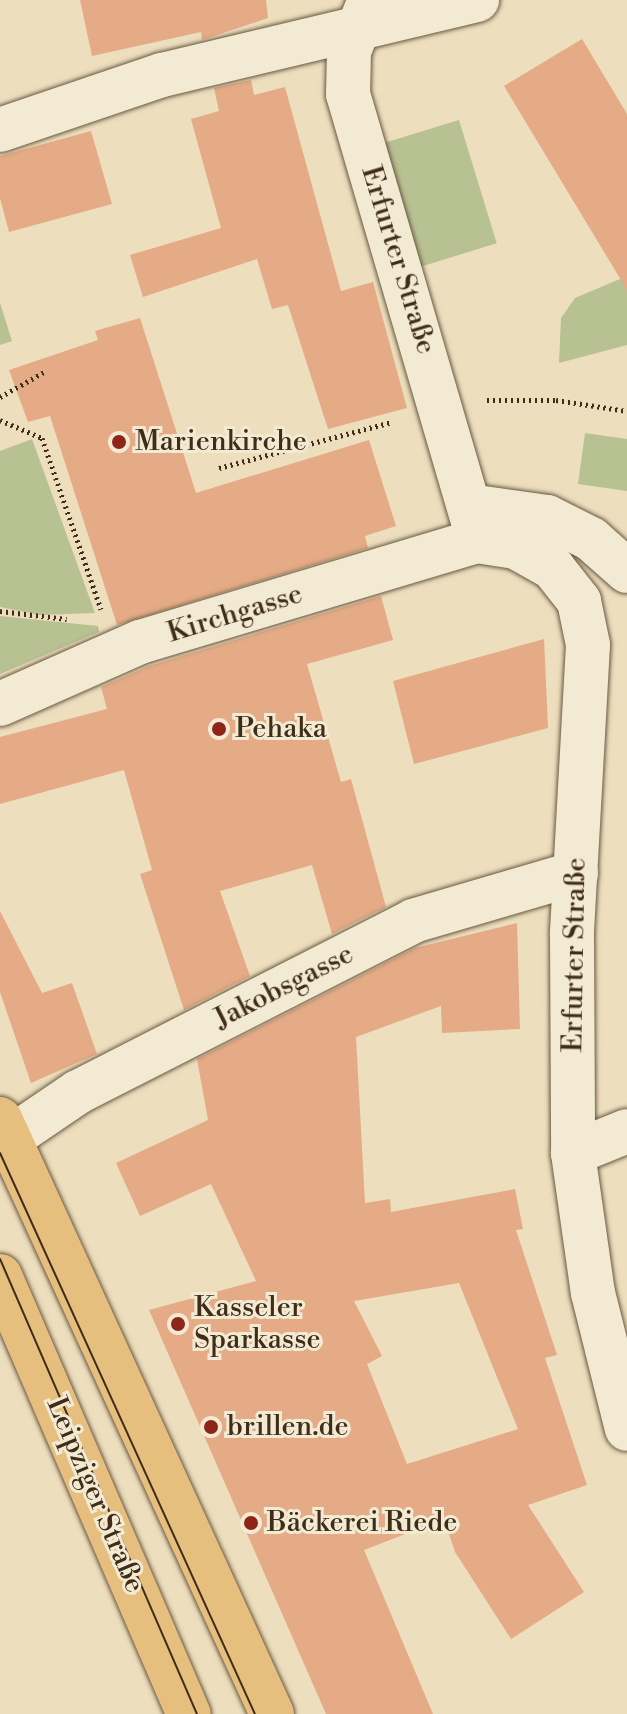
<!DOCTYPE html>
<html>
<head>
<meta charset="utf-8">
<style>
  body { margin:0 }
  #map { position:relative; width:627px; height:1714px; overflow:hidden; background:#eddebd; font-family:"Libre Bodoni",serif }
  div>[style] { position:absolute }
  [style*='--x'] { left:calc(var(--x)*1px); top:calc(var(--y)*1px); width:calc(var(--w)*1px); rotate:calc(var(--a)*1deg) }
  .green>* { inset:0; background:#b8c191; transform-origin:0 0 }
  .building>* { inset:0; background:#e4ab86 }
  .path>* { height:5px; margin-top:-2.5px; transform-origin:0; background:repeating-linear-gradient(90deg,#3f2d19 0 2px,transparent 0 6px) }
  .roads { filter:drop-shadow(0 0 2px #6a5942) drop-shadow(0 0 2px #6a5942) }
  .minor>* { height:44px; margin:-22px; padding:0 22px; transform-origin:22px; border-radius:22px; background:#f3ead4 }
  .major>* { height:44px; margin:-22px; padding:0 22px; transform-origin:22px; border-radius:22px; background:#e6bf7e }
  .tram>* { height:2px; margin:-1px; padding:0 1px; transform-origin:1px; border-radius:1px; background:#3f2d19 }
  .dots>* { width:22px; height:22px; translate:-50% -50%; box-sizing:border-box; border:4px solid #f3ead4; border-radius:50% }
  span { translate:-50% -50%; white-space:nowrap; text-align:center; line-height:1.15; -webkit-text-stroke:6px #f3ead4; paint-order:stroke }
  .street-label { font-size:28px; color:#3f2d19 }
  .poi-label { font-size:28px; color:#3f2d19 }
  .left { translate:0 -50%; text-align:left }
</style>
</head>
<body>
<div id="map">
  <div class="green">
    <div style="left:459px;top:120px;width:129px;height:83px;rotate:73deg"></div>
    <div style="clip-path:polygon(627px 276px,627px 345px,559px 363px,561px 318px,575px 298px)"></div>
    <div style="clip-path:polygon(0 303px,12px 341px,0 345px)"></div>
    <div style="clip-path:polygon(585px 433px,627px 439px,627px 491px,578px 484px)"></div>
    <div style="clip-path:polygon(32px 439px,95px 613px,40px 615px,0 607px,0 451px)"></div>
    <div style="clip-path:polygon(0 616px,98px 626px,99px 632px,0 674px)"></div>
  </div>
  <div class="building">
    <div style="clip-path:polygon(80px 0,266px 0,268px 18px,202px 40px,201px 32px,92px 56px)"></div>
    <div style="clip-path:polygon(582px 39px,627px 114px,627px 290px,504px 86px)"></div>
    <div style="clip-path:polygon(251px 80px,254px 95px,285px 87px,341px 291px,373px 282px,407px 408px,328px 429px,288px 305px,272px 309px,257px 259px,143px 297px,130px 255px,221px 228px,191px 119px,219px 111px,214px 88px)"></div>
    <div style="clip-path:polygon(91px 131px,112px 204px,9px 232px,0 198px,0 156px)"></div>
    <div style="clip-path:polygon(140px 318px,196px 493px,369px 440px,396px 526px,365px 536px,368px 548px,117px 625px,50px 416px,28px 422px,9px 370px,98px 340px,95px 331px)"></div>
    <div style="clip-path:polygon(381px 596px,393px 640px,307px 664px,341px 782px,351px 779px,386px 907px,332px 934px,312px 865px,220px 891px,250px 976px,184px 1010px,140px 874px,152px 870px,124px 770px,0 804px,0 737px,107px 709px,101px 687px,149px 666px)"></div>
    <div style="clip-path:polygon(544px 639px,548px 728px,414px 764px,393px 681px)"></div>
    <div style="clip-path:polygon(0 911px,42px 993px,72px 983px,97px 1054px,31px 1083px,0 992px)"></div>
    <div style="clip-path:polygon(evenodd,517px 923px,520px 1029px,442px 1033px,441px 1006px,356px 1037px,365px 1203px,390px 1199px,391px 1212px,515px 1189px,523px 1229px,516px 1230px,557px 1355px,545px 1358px,587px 1485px,528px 1505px,584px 1592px,511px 1639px,455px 1552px,444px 1519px,364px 1550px,433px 1714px,326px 1714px,149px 1310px,256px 1281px,211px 1184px,140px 1216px,116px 1163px,208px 1120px,197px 1059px,415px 948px,517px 923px,459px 1283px,518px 1429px,407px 1464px,367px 1364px,382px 1356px,354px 1301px,459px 1283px)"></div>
  </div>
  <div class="path">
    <div style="--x:0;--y:397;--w:53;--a:-29.5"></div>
    <div style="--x:487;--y:400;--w:69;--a:0"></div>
    <div style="--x:556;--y:400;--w:72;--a:8.8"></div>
    <div style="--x:0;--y:420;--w:46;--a:23.2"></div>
    <div style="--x:42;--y:438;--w:181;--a:71"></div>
    <div style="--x:219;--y:468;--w:179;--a:-14.9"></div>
    <div style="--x:0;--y:611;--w:67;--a:6.8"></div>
  </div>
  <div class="roads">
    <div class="minor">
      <div style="--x:370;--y:0;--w:55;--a:112.4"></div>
      <div style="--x:349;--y:51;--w:43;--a:91.3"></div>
      <div style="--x:348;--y:94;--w:446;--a:73.7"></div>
      <div style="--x:0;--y:130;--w:171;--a:-18.8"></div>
      <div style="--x:162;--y:75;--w:324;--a:-13.4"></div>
      <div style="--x:469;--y:506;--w:79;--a:8"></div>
      <div style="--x:547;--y:517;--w:49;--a:26.6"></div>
      <div style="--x:591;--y:539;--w:48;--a:41.6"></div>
      <div style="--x:0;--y:704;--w:153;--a:-23.9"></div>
      <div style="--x:140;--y:642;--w:352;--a:-16.7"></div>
      <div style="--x:477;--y:541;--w:39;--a:9"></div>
      <div style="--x:516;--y:547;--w:43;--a:29.6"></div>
      <div style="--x:553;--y:568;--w:42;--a:51.8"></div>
      <div style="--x:579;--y:601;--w:45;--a:78.4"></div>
      <div style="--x:588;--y:645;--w:290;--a:93.2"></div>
      <div style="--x:572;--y:935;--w:218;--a:89.7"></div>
      <div style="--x:573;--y:1153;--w:141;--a:81.9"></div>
      <div style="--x:593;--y:1293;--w:140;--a:76"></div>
      <div style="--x:0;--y:1145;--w:94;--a:-34.2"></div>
      <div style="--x:78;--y:1092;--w:376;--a:-27"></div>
      <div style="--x:413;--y:921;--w:170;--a:-16.4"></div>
      <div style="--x:573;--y:1153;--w:58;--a:-22.2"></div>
    </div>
    <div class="major">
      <div style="--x:0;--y:1119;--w:654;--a:65.43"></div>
      <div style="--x:0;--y:1276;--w:477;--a:66.7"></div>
    </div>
  </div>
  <div class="tram">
    <div style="--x:0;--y:1153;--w:616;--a:65.56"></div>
    <div style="--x:0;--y:1259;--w:496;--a:66.6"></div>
  </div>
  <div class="dots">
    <div style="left:119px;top:442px;background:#8f2418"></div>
    <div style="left:219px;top:729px;background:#8f2418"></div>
    <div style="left:178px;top:1324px;background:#8f2418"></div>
    <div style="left:211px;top:1427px;background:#8f2418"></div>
    <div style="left:251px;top:1523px;background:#8f2418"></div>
  </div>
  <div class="street-label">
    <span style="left:398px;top:260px;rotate:73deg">Erfurter Straße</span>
    <span style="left:235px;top:614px;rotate:-17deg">Kirchgasse</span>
    <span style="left:575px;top:955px;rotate:-89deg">Erfurter Straße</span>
    <span style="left:284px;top:987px;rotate:-27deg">Jakobsgasse</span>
    <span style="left:95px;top:1495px;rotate:67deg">Leipziger Straße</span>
  </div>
  <div class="poi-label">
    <span class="left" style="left:135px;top:442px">Marienkirche</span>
    <span class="left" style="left:235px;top:729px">Pehaka</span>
    <span class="left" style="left:194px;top:1324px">Kasseler<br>Sparkasse</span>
    <span class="left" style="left:227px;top:1427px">brillen.de</span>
    <span class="left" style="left:267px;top:1523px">Bäckerei Riede</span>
  </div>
</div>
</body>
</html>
